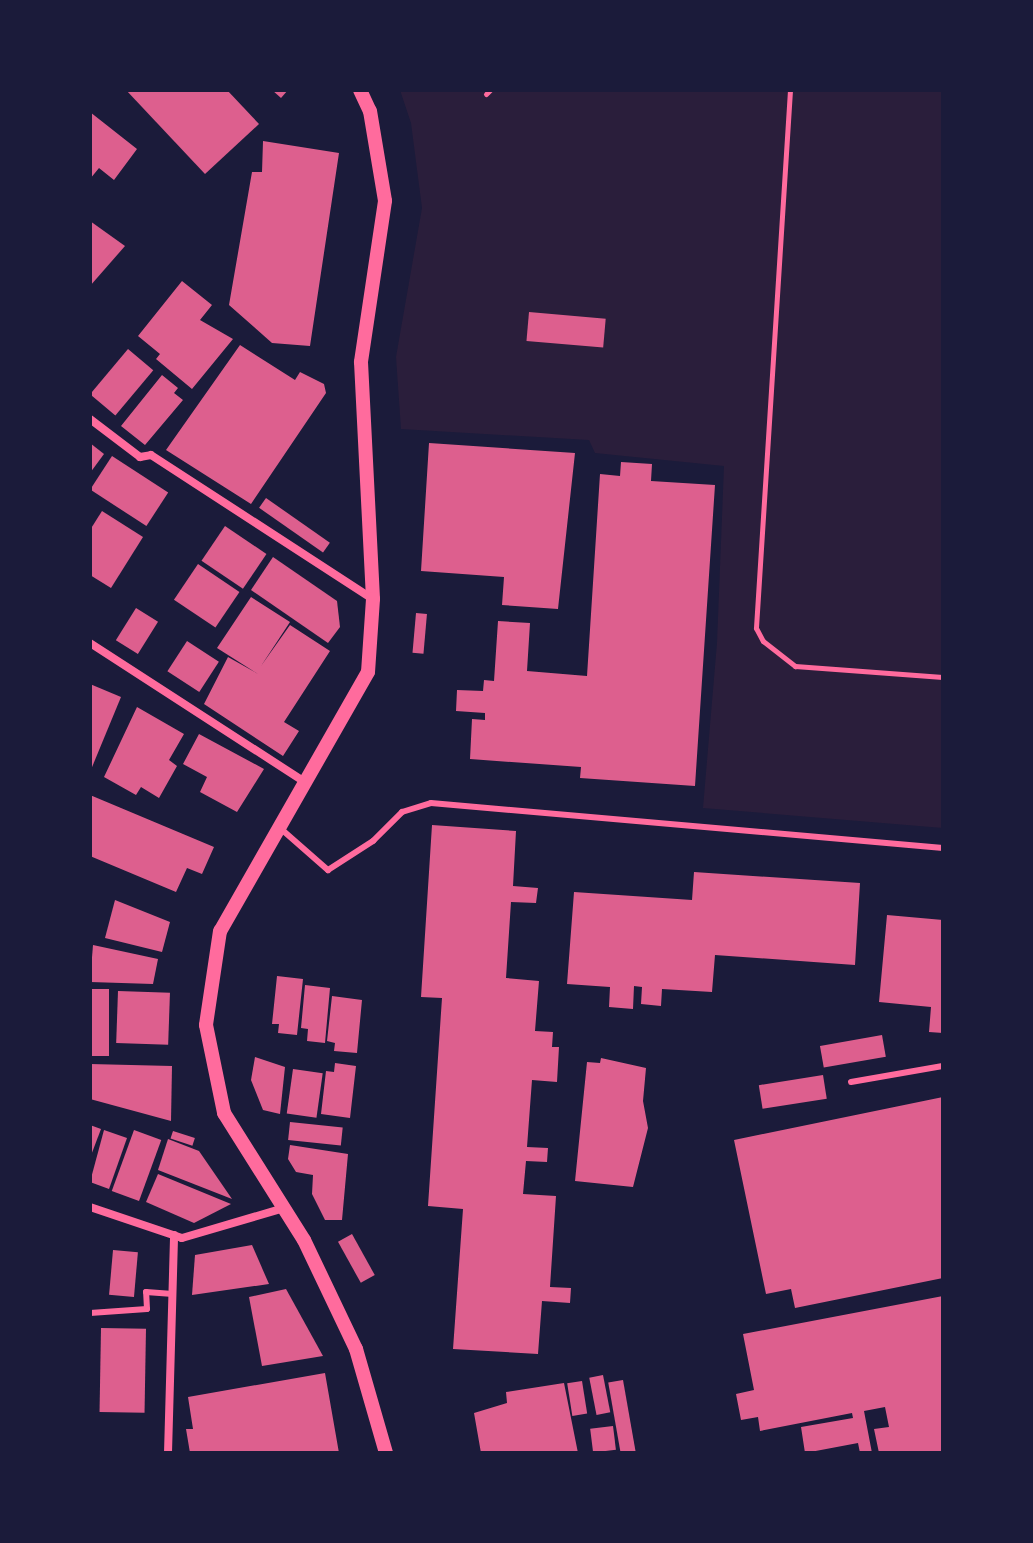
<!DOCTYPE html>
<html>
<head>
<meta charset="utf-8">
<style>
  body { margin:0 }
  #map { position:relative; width:1033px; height:1543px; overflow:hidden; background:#1b1b3a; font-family:"Roboto Serif",serif }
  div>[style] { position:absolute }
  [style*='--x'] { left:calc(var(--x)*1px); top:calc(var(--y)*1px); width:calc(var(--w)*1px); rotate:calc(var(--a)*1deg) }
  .green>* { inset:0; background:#2a1e3b }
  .building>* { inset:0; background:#dd5f8e; transform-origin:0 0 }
  .path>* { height:5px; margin:-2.5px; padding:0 2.5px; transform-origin:2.5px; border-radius:2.5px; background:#ff6b9d }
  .service>* { height:6px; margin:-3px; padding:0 3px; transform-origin:3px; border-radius:3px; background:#ff6b9d }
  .minor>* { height:8px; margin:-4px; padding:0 4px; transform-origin:4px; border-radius:4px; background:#ff6b9d }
  .tertiary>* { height:14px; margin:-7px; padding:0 7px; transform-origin:7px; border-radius:7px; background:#ff6b9d }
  span { translate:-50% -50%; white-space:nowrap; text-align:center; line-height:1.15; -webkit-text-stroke:7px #1b1b3a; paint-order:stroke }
  .frame { position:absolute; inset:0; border:92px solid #1b1b3a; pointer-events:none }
</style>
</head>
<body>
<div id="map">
  <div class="green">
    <div style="clip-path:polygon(400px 90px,943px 90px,943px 828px,703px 808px,717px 643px,724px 466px,595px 453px,589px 440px,401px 429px,396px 357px,422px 208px,411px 123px)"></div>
  </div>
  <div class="building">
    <div style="clip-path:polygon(126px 90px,227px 90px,259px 124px,205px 174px)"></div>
    <div style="clip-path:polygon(272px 90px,288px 90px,281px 98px)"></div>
    <div style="clip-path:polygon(90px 112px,137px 149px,114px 180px,99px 168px,90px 179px)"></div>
    <div style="clip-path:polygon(263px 141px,339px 153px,310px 346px,272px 343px,229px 305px,252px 172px,262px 172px)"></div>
    <div style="clip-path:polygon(90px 221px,125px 246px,90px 286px)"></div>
    <div style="clip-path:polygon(182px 281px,212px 305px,200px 320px,233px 339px,192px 389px,156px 359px,160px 354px,138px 336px)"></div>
    <div style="left:529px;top:312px;width:77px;height:29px;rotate:5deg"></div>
    <div style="clip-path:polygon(240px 345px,295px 380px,300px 372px,324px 384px,326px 393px,251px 504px,166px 450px)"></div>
    <div style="left:128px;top:349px;width:33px;height:59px;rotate:40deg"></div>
    <div style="clip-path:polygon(162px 375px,178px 388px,174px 393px,183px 400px,145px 445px,121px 426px)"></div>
    <div style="clip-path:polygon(90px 443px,104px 454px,90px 473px)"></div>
    <div style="clip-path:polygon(429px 443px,575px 453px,558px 609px,502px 605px,504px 577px,421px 571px)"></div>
    <div style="left:112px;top:456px;width:67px;height:40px;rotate:33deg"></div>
    <div style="clip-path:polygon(621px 462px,652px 464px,651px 481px,715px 485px,695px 786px,580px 778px,581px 767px,470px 759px,472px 719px,485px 720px,485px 713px,456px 711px,457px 690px,483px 691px,484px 680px,494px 681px,498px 621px,530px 623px,527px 671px,587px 676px,600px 474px,620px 476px)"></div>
    <div style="left:266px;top:498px;width:78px;height:12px;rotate:35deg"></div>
    <div style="clip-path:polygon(102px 511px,143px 537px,111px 588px,90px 575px,90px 530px)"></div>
    <div style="left:225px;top:526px;width:50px;height:42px;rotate:34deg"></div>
    <div style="clip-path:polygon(273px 557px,337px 601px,340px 627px,328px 643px,251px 590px)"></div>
    <div style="left:198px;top:564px;width:50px;height:43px;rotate:34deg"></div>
    <div style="clip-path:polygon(251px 597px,290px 622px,261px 666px,290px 625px,330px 651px,284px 722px,299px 731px,283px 756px,204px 704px,228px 657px,258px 674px,217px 648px)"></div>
    <div style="left:136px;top:608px;width:26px;height:38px;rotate:32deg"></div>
    <div style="left:416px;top:613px;width:11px;height:40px;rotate:5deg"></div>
    <div style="left:187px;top:641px;width:38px;height:36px;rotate:33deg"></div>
    <div style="clip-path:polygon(90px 684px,121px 697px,90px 772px)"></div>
    <div style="clip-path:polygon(137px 707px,184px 734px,169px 760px,177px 766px,159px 798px,141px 787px,136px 795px,104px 777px)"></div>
    <div style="clip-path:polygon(199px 734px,264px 769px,237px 812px,200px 792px,207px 777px,183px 764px)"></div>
    <div style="clip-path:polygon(90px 795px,214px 847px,202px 874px,187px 868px,176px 892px,90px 856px)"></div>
    <div style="clip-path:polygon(432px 825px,516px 831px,513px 886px,538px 888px,536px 903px,511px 902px,506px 978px,539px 981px,535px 1031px,553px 1032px,552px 1047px,559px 1047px,557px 1082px,532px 1080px,527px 1147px,548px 1148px,547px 1162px,526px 1161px,523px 1194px,556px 1196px,550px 1287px,571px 1288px,570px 1303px,542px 1301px,538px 1354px,453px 1349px,463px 1209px,428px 1206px,442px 998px,421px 997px)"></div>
    <div style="clip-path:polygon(694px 872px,860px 883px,855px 965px,715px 955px,712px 992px,662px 989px,661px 1006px,641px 1004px,642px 987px,634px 986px,633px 1009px,609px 1007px,610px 987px,567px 984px,574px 892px,692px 900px)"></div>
    <div style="clip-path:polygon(115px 900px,170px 922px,162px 952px,105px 938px)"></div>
    <div style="clip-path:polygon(887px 915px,943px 920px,943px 1033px,929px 1032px,931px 1007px,879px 1002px)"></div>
    <div style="clip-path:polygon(93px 945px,158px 959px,153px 984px,90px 982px)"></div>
    <div style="clip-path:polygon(277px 976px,303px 979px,297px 1035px,278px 1033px,279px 1024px,272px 1024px)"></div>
    <div style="clip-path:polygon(305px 985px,330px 988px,325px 1043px,307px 1041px,308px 1029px,301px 1028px)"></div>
    <div style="left:90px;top:989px;width:19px;height:67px"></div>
    <div style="left:118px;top:991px;width:52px;height:52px;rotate:2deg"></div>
    <div style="clip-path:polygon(332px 996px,362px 1000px,357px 1053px,334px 1051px,335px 1043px,327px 1041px)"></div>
    <div style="left:882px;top:1035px;width:22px;height:63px;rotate:80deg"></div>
    <div style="clip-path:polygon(255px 1057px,285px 1067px,280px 1114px,263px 1110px,251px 1080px)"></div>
    <div style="clip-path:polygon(601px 1058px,646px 1068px,643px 1101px,648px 1128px,633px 1187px,575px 1181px,587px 1062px,600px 1063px)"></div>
    <div style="clip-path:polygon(335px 1063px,356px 1066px,350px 1118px,321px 1114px,326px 1071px,334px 1072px)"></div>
    <div style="clip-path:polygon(90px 1064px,172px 1066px,171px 1121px,90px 1099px)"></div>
    <div style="left:293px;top:1069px;width:30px;height:45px;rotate:8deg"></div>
    <div style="left:823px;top:1075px;width:24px;height:65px;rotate:81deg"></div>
    <div style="clip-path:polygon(943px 1097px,943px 1278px,795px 1308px,791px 1289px,766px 1294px,734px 1140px)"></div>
    <div style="left:290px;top:1122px;width:53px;height:18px;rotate:6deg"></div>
    <div style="clip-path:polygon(90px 1125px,101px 1129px,90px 1158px)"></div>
    <div style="clip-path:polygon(104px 1130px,127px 1138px,109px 1189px,90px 1182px)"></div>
    <div style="left:134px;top:1130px;width:29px;height:65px;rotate:20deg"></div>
    <div style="left:173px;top:1131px;width:23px;height:8px;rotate:18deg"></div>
    <div style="clip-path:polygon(168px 1139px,199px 1151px,232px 1199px,158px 1170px)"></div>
    <div style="clip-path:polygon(290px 1145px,348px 1154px,342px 1220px,325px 1220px,312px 1194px,313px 1175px,296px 1172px,288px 1159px)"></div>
    <div style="clip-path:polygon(158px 1174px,231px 1204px,194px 1223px,146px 1202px)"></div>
    <div style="left:352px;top:1234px;width:47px;height:16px;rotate:61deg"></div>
    <div style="clip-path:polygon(252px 1245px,269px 1284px,192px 1295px,195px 1255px)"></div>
    <div style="left:113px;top:1250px;width:25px;height:45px;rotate:5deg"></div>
    <div style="clip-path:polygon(286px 1289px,323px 1356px,262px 1366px,249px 1297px)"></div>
    <div style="clip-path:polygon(943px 1296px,943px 1453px,879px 1453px,874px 1429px,889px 1427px,885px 1407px,864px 1411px,872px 1453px,860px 1453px,858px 1443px,805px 1453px,801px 1427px,853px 1418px,852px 1413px,760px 1431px,758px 1417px,741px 1420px,736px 1394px,754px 1390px,743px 1334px)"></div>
    <div style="left:101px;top:1328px;width:45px;height:84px;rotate:1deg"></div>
    <div style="clip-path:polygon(325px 1373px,339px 1453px,190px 1453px,186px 1429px,193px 1429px,188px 1397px)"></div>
    <div style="left:603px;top:1375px;width:38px;height:14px;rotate:79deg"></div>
    <div style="left:623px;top:1380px;width:74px;height:15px;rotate:80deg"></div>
    <div style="left:582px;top:1381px;width:33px;height:15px;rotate:81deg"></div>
    <div style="clip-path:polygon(564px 1383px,578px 1453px,481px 1453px,474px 1413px,507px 1403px,506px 1392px)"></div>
    <div style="left:613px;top:1426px;width:24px;height:23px;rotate:83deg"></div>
  </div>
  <div class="path">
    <div style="--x:790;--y:90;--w:539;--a:93.62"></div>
    <div style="--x:756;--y:628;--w:15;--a:62"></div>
    <div style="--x:763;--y:641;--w:41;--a:38"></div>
    <div style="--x:795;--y:666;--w:148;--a:4.3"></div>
    <div style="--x:486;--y:94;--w:6;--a:-45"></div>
  </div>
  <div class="service">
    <div style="--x:280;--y:828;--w:64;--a:41.2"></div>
    <div style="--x:328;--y:870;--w:54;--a:-32.8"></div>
    <div style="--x:373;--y:841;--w:41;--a:-45"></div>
    <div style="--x:402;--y:812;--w:30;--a:-17"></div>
    <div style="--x:431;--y:803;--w:514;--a:5.02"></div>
    <div style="--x:851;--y:1082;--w:93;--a:-9.9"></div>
    <div style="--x:90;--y:1313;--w:57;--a:-4"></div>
    <div style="--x:147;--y:1309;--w:17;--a:-93"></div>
    <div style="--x:146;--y:1292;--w:27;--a:4"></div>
  </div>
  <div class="minor">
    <div style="--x:90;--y:419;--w:63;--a:37.2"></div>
    <div style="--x:140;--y:457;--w:11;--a:-10"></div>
    <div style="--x:151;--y:455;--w:265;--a:33"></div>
    <div style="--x:90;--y:643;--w:257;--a:32.9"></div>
    <div style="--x:90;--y:1207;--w:97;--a:18.6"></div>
    <div style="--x:182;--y:1238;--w:106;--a:-16.4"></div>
    <div style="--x:168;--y:1453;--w:218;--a:-88.4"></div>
  </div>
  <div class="tertiary">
    <div style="--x:360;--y:90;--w:23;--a:65"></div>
    <div style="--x:370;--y:111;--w:91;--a:80.5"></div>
    <div style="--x:385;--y:201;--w:163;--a:98.5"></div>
    <div style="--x:361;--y:362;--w:237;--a:87.1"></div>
    <div style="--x:373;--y:599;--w:73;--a:93.9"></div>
    <div style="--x:368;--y:672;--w:298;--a:119.7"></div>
    <div style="--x:220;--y:931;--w:95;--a:98.5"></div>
    <div style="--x:206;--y:1025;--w:90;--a:78.4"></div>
    <div style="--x:224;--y:1113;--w:150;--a:57.8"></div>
    <div style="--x:304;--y:1240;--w:121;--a:64.5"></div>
    <div style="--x:356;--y:1349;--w:108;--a:73.9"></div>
  </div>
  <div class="frame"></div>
</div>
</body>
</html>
